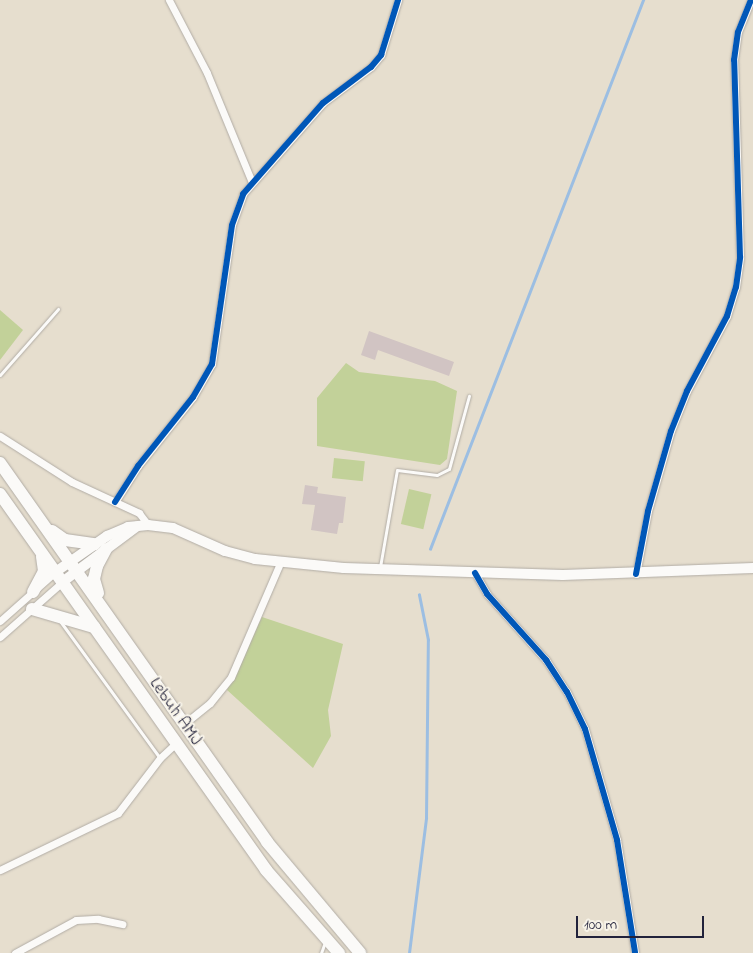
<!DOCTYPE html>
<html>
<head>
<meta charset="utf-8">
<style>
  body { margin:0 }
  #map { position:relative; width:753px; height:953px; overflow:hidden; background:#e6dece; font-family:"Indie Flower",sans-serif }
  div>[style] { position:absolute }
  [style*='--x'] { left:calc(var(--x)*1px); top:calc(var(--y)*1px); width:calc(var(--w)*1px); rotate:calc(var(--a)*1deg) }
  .green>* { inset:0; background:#c2d199; transform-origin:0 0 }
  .stream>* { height:2.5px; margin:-1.25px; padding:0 1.25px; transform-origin:1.25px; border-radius:1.25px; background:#9cbee2 }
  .building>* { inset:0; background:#d1c4c3 }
  .roads { filter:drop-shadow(0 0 1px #b1aca5) drop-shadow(0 0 1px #b1aca5) }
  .lane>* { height:3px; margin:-1.5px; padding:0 1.5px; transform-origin:1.5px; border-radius:1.5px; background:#fbfaf8 }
  .street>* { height:7px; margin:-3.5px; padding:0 3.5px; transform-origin:3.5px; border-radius:3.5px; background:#fbfaf8 }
  .primary>* { height:10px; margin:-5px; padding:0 5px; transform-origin:5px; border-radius:5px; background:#fbfaf8 }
  .highway>* { height:12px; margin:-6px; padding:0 6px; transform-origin:6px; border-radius:6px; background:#fbfaf8 }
  .cycleway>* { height:6px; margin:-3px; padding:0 3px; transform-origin:3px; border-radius:3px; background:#0057b8 }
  span { translate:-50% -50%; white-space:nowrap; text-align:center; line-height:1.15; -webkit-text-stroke:4px #f7f3e8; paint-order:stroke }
  .street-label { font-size:18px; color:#22223b }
  .scale { position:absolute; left:576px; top:916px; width:128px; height:22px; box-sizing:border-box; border:2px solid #22223b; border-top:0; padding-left:6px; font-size:15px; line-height:18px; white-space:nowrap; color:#22223b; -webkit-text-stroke:4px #f7f3e8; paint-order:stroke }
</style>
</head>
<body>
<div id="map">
  <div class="green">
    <div style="clip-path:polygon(0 310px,23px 330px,0 360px)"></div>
    <div style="clip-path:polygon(346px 363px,359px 372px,435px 381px,457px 391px,447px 459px,440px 465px,317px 446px,317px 398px)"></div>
    <div style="left:334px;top:458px;width:31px;height:20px;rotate:6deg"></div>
    <div style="left:409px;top:489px;width:23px;height:36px;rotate:13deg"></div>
    <div style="clip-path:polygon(262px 617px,343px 644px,328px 710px,331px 736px,313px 768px,227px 690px)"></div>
  </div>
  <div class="stream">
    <div style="--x:430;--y:549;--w:589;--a:-68.79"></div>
    <div style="--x:409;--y:953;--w:136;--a:-82.8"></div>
    <div style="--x:426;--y:818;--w:178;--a:-89.4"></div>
    <div style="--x:428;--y:640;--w:46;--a:-101.3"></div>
  </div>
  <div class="building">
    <div style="clip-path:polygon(369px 331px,454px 362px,449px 376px,378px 350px,375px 360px,361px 355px)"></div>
    <div style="clip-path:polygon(305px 485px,318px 487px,317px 493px,346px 497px,343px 523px,339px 523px,337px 534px,311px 530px,315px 505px,302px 504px)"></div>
  </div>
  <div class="roads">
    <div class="lane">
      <div style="--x:0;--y:375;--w:88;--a:-48.7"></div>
      <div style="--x:380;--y:567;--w:98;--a:-80.1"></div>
      <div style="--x:397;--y:470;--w:40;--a:7.1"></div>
      <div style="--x:437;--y:475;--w:13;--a:-27"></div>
      <div style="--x:449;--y:469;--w:76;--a:-74.7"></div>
      <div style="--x:60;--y:621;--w:168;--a:53.9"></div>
      <div style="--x:321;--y:953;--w:12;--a:-70"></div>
    </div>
    <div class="street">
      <div style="--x:169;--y:0;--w:82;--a:62.5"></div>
      <div style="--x:207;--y:73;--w:118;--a:67.6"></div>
      <div style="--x:0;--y:436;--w:85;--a:32.6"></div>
      <div style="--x:72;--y:482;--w:74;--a:24.8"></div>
      <div style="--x:139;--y:513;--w:15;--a:53"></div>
      <div style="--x:115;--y:502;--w:43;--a:-57.4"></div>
      <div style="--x:138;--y:466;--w:88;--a:-51.4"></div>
      <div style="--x:193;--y:397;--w:38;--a:-60"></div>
      <div style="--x:212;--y:364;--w:140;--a:-81.8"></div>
      <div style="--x:232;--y:225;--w:33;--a:-70"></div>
      <div style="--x:243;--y:194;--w:121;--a:-48.7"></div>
      <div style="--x:323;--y:103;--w:60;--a:-36.9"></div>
      <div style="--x:371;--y:67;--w:16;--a:-50"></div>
      <div style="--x:381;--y:55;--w:58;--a:-72.8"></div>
      <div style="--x:475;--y:573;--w:24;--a:60"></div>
      <div style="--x:487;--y:594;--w:89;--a:48.2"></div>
      <div style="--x:546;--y:660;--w:38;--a:57"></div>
      <div style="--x:567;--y:692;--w:41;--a:64.1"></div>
      <div style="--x:585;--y:729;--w:116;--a:73.9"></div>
      <div style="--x:617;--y:840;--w:114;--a:80.9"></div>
      <div style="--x:636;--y:574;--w:64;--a:-79.2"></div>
      <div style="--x:648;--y:511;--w:83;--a:-74"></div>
      <div style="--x:671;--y:431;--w:43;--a:-68.2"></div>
      <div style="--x:687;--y:391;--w:85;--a:-61.9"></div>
      <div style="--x:727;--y:316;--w:30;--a:-73"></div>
      <div style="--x:736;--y:287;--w:30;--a:-82"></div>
      <div style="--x:740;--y:257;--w:197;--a:-91.7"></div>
      <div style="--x:734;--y:60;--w:28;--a:-82"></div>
      <div style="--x:738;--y:32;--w:35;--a:-68"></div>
      <div style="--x:0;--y:621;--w:72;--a:-41.6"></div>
      <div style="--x:0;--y:637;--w:81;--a:-41.5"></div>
      <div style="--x:184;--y:724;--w:33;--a:-39"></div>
      <div style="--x:210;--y:703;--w:33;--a:-51"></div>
      <div style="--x:231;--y:677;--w:124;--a:-66.7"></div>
      <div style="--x:0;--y:870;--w:131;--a:-25.8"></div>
      <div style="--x:118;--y:813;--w:69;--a:-52.6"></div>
      <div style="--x:160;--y:758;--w:22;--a:-43"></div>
      <div style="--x:15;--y:953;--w:69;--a:-28.4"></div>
      <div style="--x:76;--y:920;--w:22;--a:-3"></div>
      <div style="--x:98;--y:919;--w:25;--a:12"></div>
    </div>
    <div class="primary">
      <div style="--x:54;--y:573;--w:65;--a:-34.9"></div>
      <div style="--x:107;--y:536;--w:23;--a:-23"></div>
      <div style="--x:128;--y:527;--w:20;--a:-6"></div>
      <div style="--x:148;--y:525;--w:25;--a:7"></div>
      <div style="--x:173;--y:528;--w:57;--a:23.9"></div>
      <div style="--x:225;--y:551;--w:31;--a:15"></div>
      <div style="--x:255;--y:559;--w:89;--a:5.8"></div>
      <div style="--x:344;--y:568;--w:219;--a:1.8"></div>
      <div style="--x:563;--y:575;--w:190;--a:-2.1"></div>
      <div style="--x:61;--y:583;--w:94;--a:-36.7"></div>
    </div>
    <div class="highway">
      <div style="--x:0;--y:463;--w:464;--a:54.8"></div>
      <div style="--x:267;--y:842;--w:145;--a:50"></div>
      <div style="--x:0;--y:494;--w:461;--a:54.7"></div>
      <div style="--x:266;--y:870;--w:111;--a:48.7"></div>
      <div style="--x:52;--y:531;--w:16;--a:35"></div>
      <div style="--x:65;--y:540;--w:30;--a:8"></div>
      <div style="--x:33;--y:592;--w:24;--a:-62"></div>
      <div style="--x:44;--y:571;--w:14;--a:-98"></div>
      <div style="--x:98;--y:593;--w:15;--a:-106"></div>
      <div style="--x:94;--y:579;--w:13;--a:-77"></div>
      <div style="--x:97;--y:566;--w:19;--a:-62"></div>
      <div style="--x:32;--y:609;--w:65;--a:16.2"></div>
    </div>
  </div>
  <div class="cycleway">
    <div style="--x:115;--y:502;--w:43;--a:-57.4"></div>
    <div style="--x:138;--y:466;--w:88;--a:-51.4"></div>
    <div style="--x:193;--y:397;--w:38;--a:-60"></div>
    <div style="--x:212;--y:364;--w:140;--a:-81.8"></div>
    <div style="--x:232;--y:225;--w:33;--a:-70"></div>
    <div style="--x:243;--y:194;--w:121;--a:-48.7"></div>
    <div style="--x:323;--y:103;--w:60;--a:-36.9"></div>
    <div style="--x:371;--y:67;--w:16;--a:-50"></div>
    <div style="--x:381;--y:55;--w:58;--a:-72.8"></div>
    <div style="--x:475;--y:573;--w:24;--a:60"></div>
    <div style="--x:487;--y:594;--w:89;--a:48.2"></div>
    <div style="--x:546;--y:660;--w:38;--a:57"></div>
    <div style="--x:567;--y:692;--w:41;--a:64.1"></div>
    <div style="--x:585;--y:729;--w:116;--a:73.9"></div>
    <div style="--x:617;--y:840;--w:114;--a:80.9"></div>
    <div style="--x:636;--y:574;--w:64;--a:-79.2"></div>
    <div style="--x:648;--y:511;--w:83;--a:-74"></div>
    <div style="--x:671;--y:431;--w:43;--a:-68.2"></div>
    <div style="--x:687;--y:391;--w:85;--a:-61.9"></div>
    <div style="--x:727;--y:316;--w:30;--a:-73"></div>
    <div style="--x:736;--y:287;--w:30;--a:-82"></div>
    <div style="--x:740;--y:257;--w:197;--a:-91.7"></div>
    <div style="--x:734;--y:60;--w:28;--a:-82"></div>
    <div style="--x:738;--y:32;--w:35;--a:-68"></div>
  </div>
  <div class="street-label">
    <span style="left:175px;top:712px;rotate:55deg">Lebuh AMJ</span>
  </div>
  <div class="scale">100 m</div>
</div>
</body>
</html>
